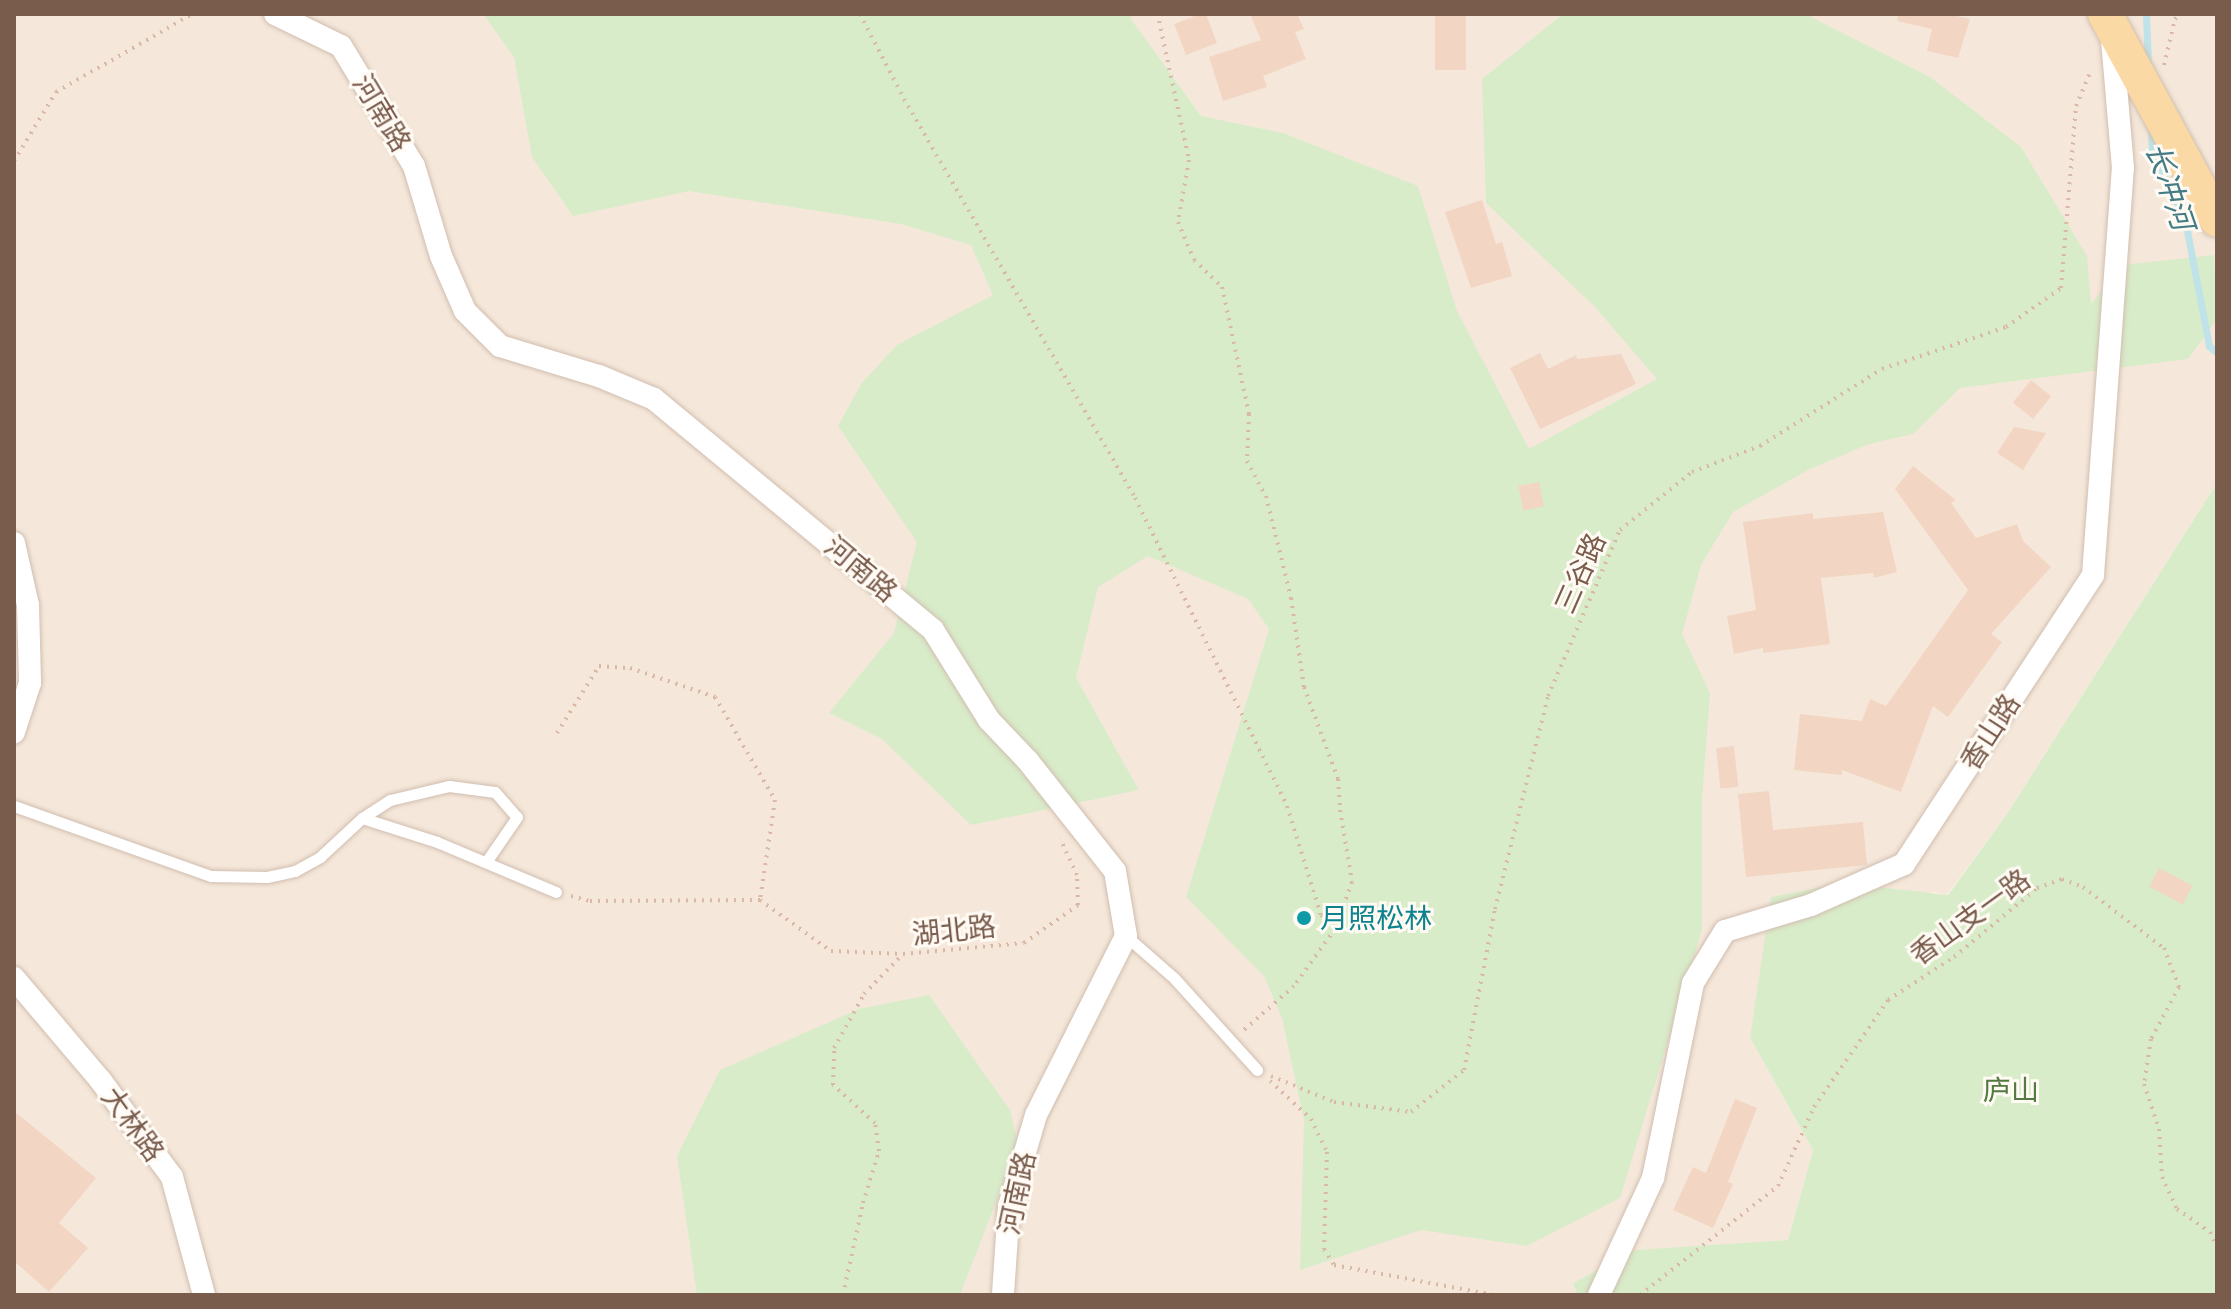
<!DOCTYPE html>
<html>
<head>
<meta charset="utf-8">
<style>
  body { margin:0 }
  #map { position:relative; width:2231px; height:1309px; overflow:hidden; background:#fdf6ec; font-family:"Golos Text","Noto Sans SC",sans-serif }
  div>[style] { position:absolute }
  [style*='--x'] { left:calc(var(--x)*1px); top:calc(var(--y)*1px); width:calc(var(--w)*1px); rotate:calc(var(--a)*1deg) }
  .residential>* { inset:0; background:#f5e8da }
  .green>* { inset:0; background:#d8ecc9 }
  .stream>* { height:7px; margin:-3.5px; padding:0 3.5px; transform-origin:3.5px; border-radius:3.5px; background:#bfe3e8 }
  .building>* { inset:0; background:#f3d5c3; transform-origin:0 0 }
  .path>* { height:4px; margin-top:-2px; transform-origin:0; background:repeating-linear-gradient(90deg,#d9b8a5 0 2px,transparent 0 8px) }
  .roads { filter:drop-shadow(0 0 2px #d1beb0) drop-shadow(0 0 2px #d1beb0) }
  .service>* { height:11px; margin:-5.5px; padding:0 5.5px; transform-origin:5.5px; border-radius:5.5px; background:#fff }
  .minor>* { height:22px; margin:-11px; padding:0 11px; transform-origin:11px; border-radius:11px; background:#fff }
  .primary>* { height:34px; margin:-17px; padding:0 17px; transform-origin:17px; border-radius:17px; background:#fbd9a5 }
  .dots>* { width:22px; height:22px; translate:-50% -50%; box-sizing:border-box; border:4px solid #fffaf3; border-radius:50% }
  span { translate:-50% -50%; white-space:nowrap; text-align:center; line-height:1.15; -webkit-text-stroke:6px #fffaf3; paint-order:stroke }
  .street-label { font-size:28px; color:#7a5c4d }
  .culture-label { font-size:28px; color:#0d838f }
  .left { translate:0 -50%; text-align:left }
  .park-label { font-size:28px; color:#537a41 }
  .water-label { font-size:30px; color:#437c86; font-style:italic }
  .frame { position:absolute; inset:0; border:16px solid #7a5c4d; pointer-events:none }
</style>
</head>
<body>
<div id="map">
  <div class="residential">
    <div style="clip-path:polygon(14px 14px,2217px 14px,2217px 483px,2007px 814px,1947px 895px,1933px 892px,1750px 1038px,1813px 1150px,1788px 1240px,1636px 1251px,1573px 1283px,1577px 1295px,14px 1295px)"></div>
  </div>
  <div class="green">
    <div style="clip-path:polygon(483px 14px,1134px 14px,1130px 18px,1201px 116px,1283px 133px,1418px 186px,1457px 311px,1529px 449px,1657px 379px,1594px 306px,1486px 203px,1482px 79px,1563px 14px,1805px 14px,1930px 77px,2021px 147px,2087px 256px,2091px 304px,2123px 265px,2214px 255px,2217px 319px,2188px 359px,1960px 388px,1913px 434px,1869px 444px,1808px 470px,1733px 512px,1701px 565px,1682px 634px,1710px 693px,1702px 800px,1702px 930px,1620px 1198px,1527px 1246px,1421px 1230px,1300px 1270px,1304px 1120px,1282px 1018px,1264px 976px,1186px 897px,1269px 629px,1248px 599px,1148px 556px,1098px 587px,1076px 678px,1139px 790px,971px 825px,882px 739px,829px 713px,894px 633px,917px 542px,838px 426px,861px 384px,897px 345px,993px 295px,971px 245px,901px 224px,689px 191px,573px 216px,532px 157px,514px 57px)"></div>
    <div style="clip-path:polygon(2217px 483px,2217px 1295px,1577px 1295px,1573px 1283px,1636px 1250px,1788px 1240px,1813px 1150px,1750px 1038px,1771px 897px,1843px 883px,1948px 895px,2007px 814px)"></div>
    <div style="clip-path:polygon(929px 995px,1010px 1110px,1018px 1145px,960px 1295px,697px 1295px,677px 1156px,720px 1070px,859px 1009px)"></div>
  </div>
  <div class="stream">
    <div style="--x:2146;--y:14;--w:50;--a:87.7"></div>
    <div style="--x:2151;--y:128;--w:23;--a:88"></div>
    <div style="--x:2152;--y:151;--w:76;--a:64.4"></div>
    <div style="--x:2185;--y:220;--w:128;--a:79.2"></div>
    <div style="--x:2209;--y:346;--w:11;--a:41"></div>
  </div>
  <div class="building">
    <div style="clip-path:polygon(1200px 14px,1206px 14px,1217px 43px,1186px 55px,1174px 24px)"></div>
    <div style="clip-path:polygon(1250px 14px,1297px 14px,1304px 29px,1295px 32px,1306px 59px,1263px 76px,1267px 87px,1223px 101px,1209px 57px,1261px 40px)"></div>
    <div style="left:1435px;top:14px;width:31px;height:56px"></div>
    <div style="clip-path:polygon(1898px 14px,1948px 14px,1970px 19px,1958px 58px,1927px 51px,1932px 29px,1897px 21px)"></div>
    <div style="clip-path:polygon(1482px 200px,1496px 244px,1502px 242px,1512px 276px,1471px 288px,1445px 212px)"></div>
    <div style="clip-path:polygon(1540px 353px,1548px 369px,1576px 355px,1577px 359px,1621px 354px,1636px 384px,1540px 429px,1510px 368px)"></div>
    <div style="left:2031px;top:380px;width:26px;height:29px;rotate:39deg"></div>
    <div style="clip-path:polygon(2014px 427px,2046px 433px,2023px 470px,1997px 453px)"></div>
    <div style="clip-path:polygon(1913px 466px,1956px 500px,1951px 503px,1976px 538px,2017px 524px,2023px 541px,2051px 567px,1991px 634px,2002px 642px,1948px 717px,1933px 706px,1901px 792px,1842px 770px,1842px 775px,1794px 770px,1800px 714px,1862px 721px,1870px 699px,1886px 706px,1968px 590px,1895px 489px)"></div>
    <div style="left:1539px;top:482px;width:25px;height:21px;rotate:79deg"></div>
    <div style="clip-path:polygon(1883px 512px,1897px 572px,1874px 578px,1873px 573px,1821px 578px,1830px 644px,1763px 653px,1763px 648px,1734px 654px,1727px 616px,1756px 610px,1743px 522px,1813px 513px,1813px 519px)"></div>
    <div style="left:1734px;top:746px;width:41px;height:18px;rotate:84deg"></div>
    <div style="clip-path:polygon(1769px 791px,1773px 830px,1863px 822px,1867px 865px,1746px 877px,1738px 794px)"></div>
    <div style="left:2159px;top:868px;width:38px;height:21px;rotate:28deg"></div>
    <div style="clip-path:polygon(1735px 1099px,1757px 1108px,1728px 1182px,1733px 1184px,1713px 1228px,1673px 1210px,1693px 1167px,1706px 1173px)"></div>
    <div style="clip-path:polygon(14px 1111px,96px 1178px,59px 1223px,88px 1248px,49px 1292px,14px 1261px)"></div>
  </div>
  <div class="path">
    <div style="--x:860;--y:14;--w:96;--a:62.6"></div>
    <div style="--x:904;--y:99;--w:461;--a:59.9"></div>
    <div style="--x:1135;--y:498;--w:343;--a:63.7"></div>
    <div style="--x:1287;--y:806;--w:114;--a:72.7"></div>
    <div style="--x:1321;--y:915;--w:20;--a:45"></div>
    <div style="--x:1161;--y:14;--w:7;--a:106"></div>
    <div style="--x:1159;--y:21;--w:142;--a:77.8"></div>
    <div style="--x:1189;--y:160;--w:63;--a:100.1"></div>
    <div style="--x:1178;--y:222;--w:41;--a:67.2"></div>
    <div style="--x:1194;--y:260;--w:39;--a:44"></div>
    <div style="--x:1222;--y:287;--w:130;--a:78"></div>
    <div style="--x:1249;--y:414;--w:47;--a:92.4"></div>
    <div style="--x:1247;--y:461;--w:40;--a:62"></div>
    <div style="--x:1266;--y:496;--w:105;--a:76.2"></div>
    <div style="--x:1291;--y:598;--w:90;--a:81.7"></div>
    <div style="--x:1304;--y:687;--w:98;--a:69.7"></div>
    <div style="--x:1338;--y:779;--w:31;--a:86"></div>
    <div style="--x:1340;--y:810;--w:73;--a:80.5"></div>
    <div style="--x:1352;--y:882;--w:50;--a:109.9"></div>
    <div style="--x:1335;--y:929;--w:70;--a:125.7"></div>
    <div style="--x:1294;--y:986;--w:67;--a:138.7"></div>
    <div style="--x:2164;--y:65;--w:47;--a:-76.6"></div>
    <div style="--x:2175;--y:19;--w:7;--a:-45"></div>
    <div style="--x:14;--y:161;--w:81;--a:-58.7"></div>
    <div style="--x:56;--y:92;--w:157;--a:-29.8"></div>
    <div style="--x:557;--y:733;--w:79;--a:-57.9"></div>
    <div style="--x:599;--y:666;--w:31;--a:4"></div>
    <div style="--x:630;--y:668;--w:90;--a:18.8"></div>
    <div style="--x:715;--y:697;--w:119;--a:59.8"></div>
    <div style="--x:775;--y:800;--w:101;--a:98.5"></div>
    <div style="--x:571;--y:896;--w:20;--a:15"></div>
    <div style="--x:590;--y:901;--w:170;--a:-0.3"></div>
    <div style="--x:760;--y:900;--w:87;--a:35.7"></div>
    <div style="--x:831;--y:951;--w:72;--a:2.4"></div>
    <div style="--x:1271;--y:1076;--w:68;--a:22.4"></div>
    <div style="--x:1334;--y:1102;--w:78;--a:7.4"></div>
    <div style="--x:1411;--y:1112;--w:68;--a:-38.4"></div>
    <div style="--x:1464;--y:1070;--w:164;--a:-79.1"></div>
    <div style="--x:1495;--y:909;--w:219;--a:-76"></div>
    <div style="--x:1548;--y:696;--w:181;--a:-66.6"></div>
    <div style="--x:1620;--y:530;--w:92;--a:-38.9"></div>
    <div style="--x:1692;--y:472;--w:73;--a:-20.9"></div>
    <div style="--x:1760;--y:446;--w:144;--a:-32.3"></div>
    <div style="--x:1882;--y:369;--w:131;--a:-18.7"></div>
    <div style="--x:2006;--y:327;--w:67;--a:-35.3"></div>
    <div style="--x:2061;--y:288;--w:183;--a:-85.3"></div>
    <div style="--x:2076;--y:106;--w:38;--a:-67"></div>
    <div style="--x:1270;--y:1081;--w:56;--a:42.8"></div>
    <div style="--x:1311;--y:1119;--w:37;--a:64"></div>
    <div style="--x:1327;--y:1152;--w:97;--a:91.8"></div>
    <div style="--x:1324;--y:1249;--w:19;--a:58"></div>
    <div style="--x:1334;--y:1265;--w:164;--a:10.6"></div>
    <div style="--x:843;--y:1295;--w:94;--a:-77.7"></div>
    <div style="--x:863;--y:1203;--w:54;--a:-72.9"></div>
    <div style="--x:879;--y:1151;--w:28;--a:-98"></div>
    <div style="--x:875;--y:1123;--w:57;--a:-137.9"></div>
    <div style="--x:833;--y:1085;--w:37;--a:-88"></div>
    <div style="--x:834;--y:1048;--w:62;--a:-60.9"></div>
    <div style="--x:864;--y:994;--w:56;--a:-45.7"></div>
    <div style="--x:903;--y:954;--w:121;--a:-5.2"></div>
    <div style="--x:1024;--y:943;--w:66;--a:-35.1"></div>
    <div style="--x:1078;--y:905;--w:30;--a:-92"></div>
    <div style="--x:1077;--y:875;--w:40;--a:-115"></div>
    <div style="--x:1640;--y:1295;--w:176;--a:-38.3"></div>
    <div style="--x:1778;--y:1186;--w:87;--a:-65.5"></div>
    <div style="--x:1814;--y:1107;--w:130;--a:-55.3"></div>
    <div style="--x:1888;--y:1000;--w:79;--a:-33.1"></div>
    <div style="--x:1954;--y:957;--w:108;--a:-39.7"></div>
    <div style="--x:2037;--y:888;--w:27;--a:-20"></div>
    <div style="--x:2062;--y:879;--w:22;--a:21"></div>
    <div style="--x:2083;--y:887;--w:101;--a:37"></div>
    <div style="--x:2164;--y:948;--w:42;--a:69"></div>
    <div style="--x:2179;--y:987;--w:59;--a:118.3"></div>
    <div style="--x:2151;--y:1039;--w:46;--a:98.8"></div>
    <div style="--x:2144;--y:1084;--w:47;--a:71.6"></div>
    <div style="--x:2159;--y:1129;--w:48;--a:86.4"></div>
    <div style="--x:2162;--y:1177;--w:35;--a:65"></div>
    <div style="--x:2177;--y:1209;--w:40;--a:34.9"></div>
    <div style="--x:2210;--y:1232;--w:17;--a:65"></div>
  </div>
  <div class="roads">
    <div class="service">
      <div style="--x:14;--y:806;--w:209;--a:19.6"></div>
      <div style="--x:211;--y:876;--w:56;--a:1"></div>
      <div style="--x:267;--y:877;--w:29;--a:-12"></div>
      <div style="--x:295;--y:871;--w:29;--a:-29"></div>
      <div style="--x:320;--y:857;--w:57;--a:-42.9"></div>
      <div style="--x:362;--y:818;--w:79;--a:17.7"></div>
      <div style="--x:437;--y:842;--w:129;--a:22.8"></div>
      <div style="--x:362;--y:818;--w:33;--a:-33"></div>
      <div style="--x:390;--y:800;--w:61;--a:-13.3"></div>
      <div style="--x:449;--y:786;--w:46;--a:7.4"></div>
      <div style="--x:495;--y:792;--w:33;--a:49"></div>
      <div style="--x:517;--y:817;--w:55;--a:124.6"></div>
      <div style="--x:1126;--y:936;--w:64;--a:41.2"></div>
      <div style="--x:1174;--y:978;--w:124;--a:47.9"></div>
    </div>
    <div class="minor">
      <div style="--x:275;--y:14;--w:73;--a:25.9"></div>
      <div style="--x:341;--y:46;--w:140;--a:58.7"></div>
      <div style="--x:414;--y:166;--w:94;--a:73.3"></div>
      <div style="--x:441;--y:256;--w:60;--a:66.4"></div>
      <div style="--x:465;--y:311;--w:49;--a:45"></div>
      <div style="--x:500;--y:346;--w:103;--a:16.9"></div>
      <div style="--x:599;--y:376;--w:60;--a:22.7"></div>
      <div style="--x:654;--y:399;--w:362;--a:39.6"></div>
      <div style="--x:933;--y:630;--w:106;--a:58.1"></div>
      <div style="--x:989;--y:720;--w:57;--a:46.4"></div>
      <div style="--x:1028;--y:761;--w:140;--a:51.7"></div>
      <div style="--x:1115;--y:871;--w:66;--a:80.4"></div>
      <div style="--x:1126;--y:936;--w:200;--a:116.7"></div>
      <div style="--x:1036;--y:1115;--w:95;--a:106.5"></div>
      <div style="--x:1009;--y:1206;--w:89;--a:93.9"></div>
      <div style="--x:14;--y:543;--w:64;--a:77.3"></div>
      <div style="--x:28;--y:605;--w:78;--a:88.5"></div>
      <div style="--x:30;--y:683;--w:52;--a:108.1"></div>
      <div style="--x:14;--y:978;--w:135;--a:49.8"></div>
      <div style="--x:101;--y:1081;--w:119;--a:53.5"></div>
      <div style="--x:172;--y:1177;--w:122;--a:74.8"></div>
      <div style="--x:1599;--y:1295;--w:129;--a:-65.2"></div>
      <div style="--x:1653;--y:1178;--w:199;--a:-78.4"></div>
      <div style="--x:1693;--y:983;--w:61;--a:-58.4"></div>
      <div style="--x:1725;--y:931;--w:90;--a:-16.8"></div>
      <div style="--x:1811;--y:905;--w:102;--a:-23.8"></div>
      <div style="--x:1904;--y:864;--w:345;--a:-56.8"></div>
      <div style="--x:2093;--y:575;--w:408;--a:-85.8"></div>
      <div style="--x:2123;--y:168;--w:129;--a:-94.9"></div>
    </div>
    <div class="primary">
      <div style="--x:2105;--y:14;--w:234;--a:61.5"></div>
    </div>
  </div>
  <div class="dots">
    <div style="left:1304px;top:918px;background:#0f9aa8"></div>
  </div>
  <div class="street-label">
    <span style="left:382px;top:113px;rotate:59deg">河南路</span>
    <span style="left:861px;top:569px;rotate:40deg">河南路</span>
    <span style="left:1580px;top:573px;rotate:-66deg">三谷路</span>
    <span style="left:1990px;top:732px;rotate:-57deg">香山路</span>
    <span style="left:1970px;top:917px;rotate:-36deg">香山支一路</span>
    <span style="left:954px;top:930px;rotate:-6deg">湖北路</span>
    <span style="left:133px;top:1124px;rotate:54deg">大林路</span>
    <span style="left:1017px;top:1193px;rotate:-78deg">河南路</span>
  </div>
  <div class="culture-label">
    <span class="left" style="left:1320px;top:918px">月照松林</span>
  </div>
  <div class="park-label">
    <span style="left:2011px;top:1090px">庐山</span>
  </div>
  <div class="water-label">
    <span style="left:2170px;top:186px;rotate:71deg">长冲河</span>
  </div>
  <div class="frame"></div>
</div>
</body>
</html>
